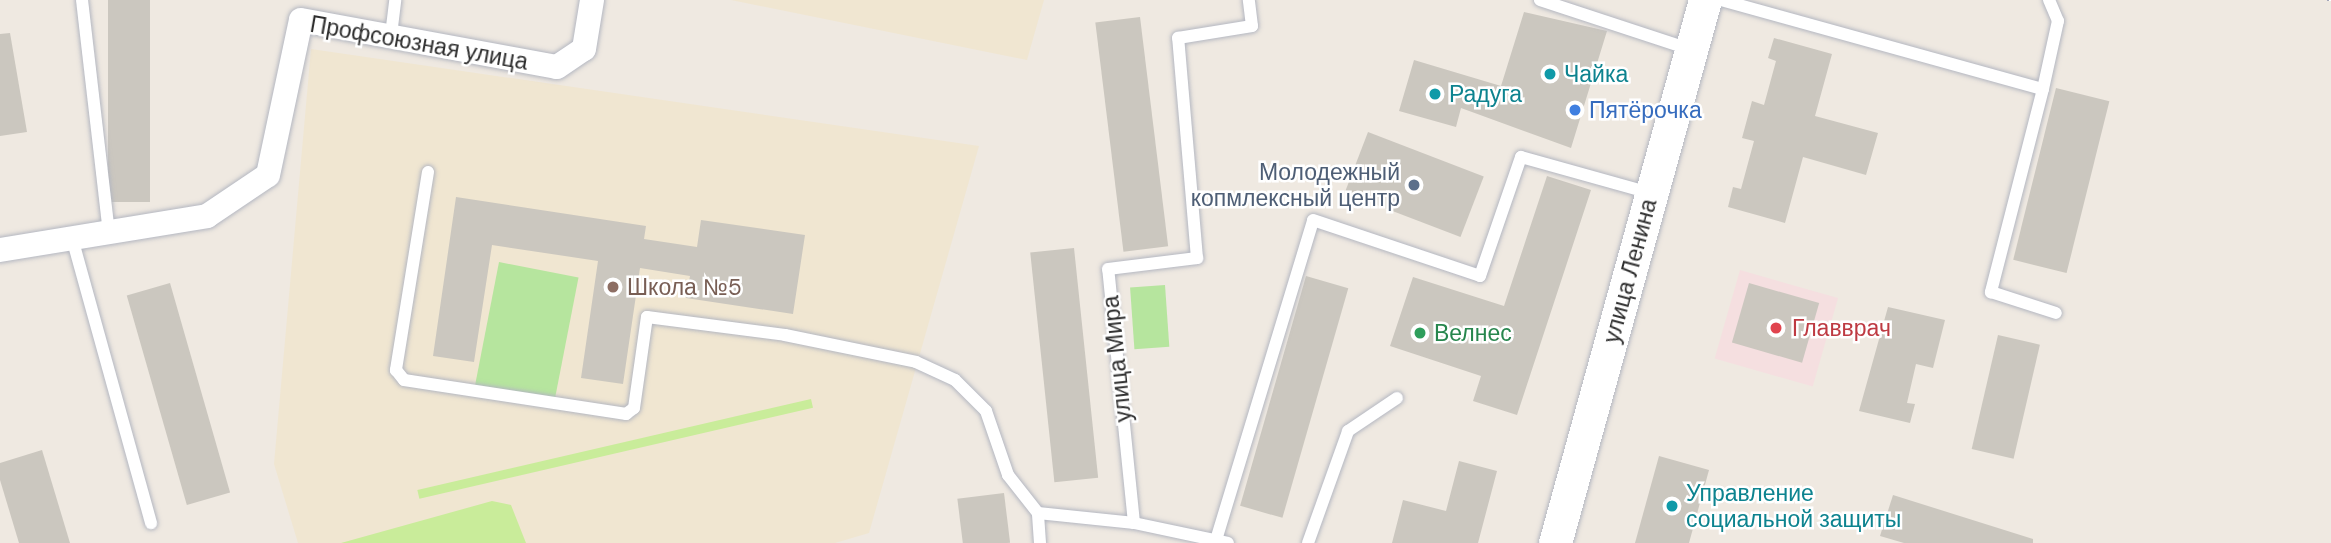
<!DOCTYPE html>
<html>
<head>
<meta charset="utf-8">
<style>
  body { margin:0 }
  #map { position:relative; width:2331px; height:543px; overflow:hidden; background:#efe9e1; font-family:"DM Sans",sans-serif }
  div>[style] { position:absolute }
  [style*='--x'] { left:calc(var(--x)*1px); top:calc(var(--y)*1px); width:calc(var(--w)*1px); rotate:calc(var(--a)*1deg) }
  .education>* { inset:0; background:#f0e6d1 }
  .medical>* { inset:0; background:#f5dfe0; transform-origin:0 0 }
  .green>* { inset:0; background:#b6e59e; transform-origin:0 0 }
  .pitch>* { inset:0; background:#c9ec9a; transform-origin:0 0 }
  .building>* { inset:0; background:#cbc7bf; transform-origin:0 0 }
  .roads { filter:drop-shadow(0 0 2px #b4b7c1) drop-shadow(0 0 2px #b4b7c1) }
  .lane>* { height:12px; margin:-6px; padding:0 6px; transform-origin:6px; border-radius:6px; background:#fff }
  .street>* { height:24px; margin:-12px; padding:0 12px; transform-origin:12px; border-radius:12px; background:#fff }
  .secondary>* { height:33px; margin:-16.5px; padding:0 16.5px; transform-origin:16.5px; border-radius:16.5px; background:#fff }
  .rail>* { height:8px; margin-top:-4px; transform-origin:0; background:repeating-linear-gradient(90deg,#fff 0 16px,#a3a6b8 0 32px); box-sizing:border-box; border-block:2px solid #a3a6b8 }
  .dots>* { width:19px; height:19px; translate:-50% -50%; box-sizing:border-box; border:4px solid #fff; border-radius:50% }
  span { translate:-50% -50%; white-space:nowrap; text-align:center; line-height:1.15; -webkit-text-stroke:5px #fff; paint-order:stroke }
  .street-label { font-size:23px; color:#2e2e2e }
  .culture-label { font-size:23px; color:#0d838f }
  .left { translate:0 -50%; text-align:left }
  .shop-label { font-size:23px; color:#366cbe }
  .service-label { font-size:23px; color:#4e5e75 }
  .right { translate:-100% -50%; text-align:right }
  .education-label { font-size:23px; color:#785e54 }
  .health-label { font-size:23px; color:#be3a42 }
  .leisure-label { font-size:23px; color:#27864d }
</style>
</head>
<body>
<div id="map">
  <div class="education">
    <div style="clip-path:polygon(731px 0,1044px 0,1027px 60px)"></div>
    <div style="clip-path:polygon(311px 49px,979px 146px,869px 533px,835px 543px,298px 543px,274px 464px)"></div>
  </div>
  <div class="medical">
    <div style="left:1740px;top:270px;width:102px;height:92px;rotate:16deg"></div>
  </div>
  <div class="green">
    <div style="left:499px;top:262px;width:81px;height:127px;rotate:11deg"></div>
    <div style="left:1165px;top:285px;width:62px;height:35px;rotate:86deg"></div>
  </div>
  <div class="pitch">
    <div style="left:811px;top:399px;width:9px;height:404px;rotate:77deg"></div>
    <div style="clip-path:polygon(492px 501px,511px 505px,526px 543px,341px 543px)"></div>
  </div>
  <div class="building">
    <div style="left:108px;top:0;width:42px;height:202px"></div>
    <div style="clip-path:polygon(1524px 12px,1607px 31px,1571px 148px,1461px 108px,1456px 127px,1399px 111px,1414px 60px,1501px 86px)"></div>
    <div style="left:1140px;top:17px;width:231px;height:45px;rotate:83deg"></div>
    <div style="clip-path:polygon(10px 33px,27px 132px,0 136px,0 34px)"></div>
    <div style="clip-path:polygon(1774px 38px,1832px 54px,1815px 116px,1878px 133px,1866px 175px,1803px 157px,1785px 223px,1728px 207px,1733px 187px,1741px 189px,1754px 141px,1742px 138px,1752px 101px,1764px 105px,1776px 61px,1768px 58px)"></div>
    <div style="left:2056px;top:88px;width:55px;height:177px;rotate:14deg"></div>
    <div style="left:1368px;top:132px;width:124px;height:65px;rotate:21deg"></div>
    <div style="clip-path:polygon(1547px 176px,1591px 190px,1517px 415px,1473px 401px,1481px 376px,1390px 346px,1413px 277px,1504px 306px)"></div>
    <div style="clip-path:polygon(456px 197px,646px 226px,644px 239px,697px 247px,701px 220px,805px 235px,793px 314px,686px 298px,690px 276px,640px 268px,623px 384px,581px 378px,598px 261px,492px 245px,474px 362px,433px 356px)"></div>
    <div style="left:1074px;top:248px;width:231px;height:44px;rotate:84deg"></div>
    <div style="left:1306px;top:276px;width:44px;height:239px;rotate:16deg"></div>
    <div style="left:170px;top:283px;width:218px;height:45px;rotate:74deg"></div>
    <div style="left:1749px;top:283px;width:73px;height:62px;rotate:16deg"></div>
    <div style="clip-path:polygon(1888px 307px,1945px 320px,1933px 368px,1916px 364px,1907px 403px,1915px 404px,1910px 423px,1859px 411px)"></div>
    <div style="left:1998px;top:335px;width:43px;height:117px;rotate:13deg"></div>
    <div style="clip-path:polygon(42px 450px,70px 543px,19px 543px,0 480px,0 463px)"></div>
    <div style="clip-path:polygon(1659px 456px,1709px 470px,1689px 543px,1635px 543px)"></div>
    <div style="clip-path:polygon(1459px 461px,1497px 471px,1478px 543px,1392px 543px,1403px 500px,1446px 511px)"></div>
    <div style="left:1004px;top:493px;width:50px;height:47px;rotate:83deg"></div>
    <div style="clip-path:polygon(1893px 495px,2033px 539px,2033px 543px,1904px 543px,1880px 536px)"></div>
  </div>
  <div class="roads">
    <div class="lane">
      <div style="--x:82;--y:0;--w:234;--a:83.4"></div>
      <div style="--x:1540;--y:0;--w:157;--a:18.2"></div>
      <div style="--x:1721;--y:0;--w:334;--a:15.5"></div>
      <div style="--x:2043;--y:89;--w:210;--a:104.4"></div>
      <div style="--x:1991;--y:292;--w:68;--a:17.9"></div>
      <div style="--x:391;--y:35;--w:35;--a:-83"></div>
      <div style="--x:2043;--y:89;--w:70;--a:-77.6"></div>
      <div style="--x:2058;--y:21;--w:23;--a:-113"></div>
      <div style="--x:428;--y:172;--w:201;--a:99.2"></div>
      <div style="--x:396;--y:370;--w:13;--a:51"></div>
      <div style="--x:404;--y:380;--w:225;--a:8.7"></div>
      <div style="--x:626;--y:414;--w:10;--a:-37"></div>
      <div style="--x:634;--y:408;--w:92;--a:-81.9"></div>
      <div style="--x:647;--y:317;--w:139;--a:7.4"></div>
      <div style="--x:785;--y:335;--w:134;--a:11.6"></div>
      <div style="--x:916;--y:362;--w:43;--a:24.8"></div>
      <div style="--x:955;--y:380;--w:44;--a:45"></div>
      <div style="--x:986;--y:411;--w:68;--a:71"></div>
      <div style="--x:1008;--y:475;--w:48;--a:51.7"></div>
      <div style="--x:72;--y:238;--w:296;--a:74.5"></div>
      <div style="--x:1134;--y:523;--w:96;--a:12"></div>
      <div style="--x:1216;--y:540;--w:334;--a:-73.1"></div>
      <div style="--x:1313;--y:220;--w:176;--a:18.5"></div>
      <div style="--x:1480;--y:276;--w:126;--a:-71"></div>
      <div style="--x:1521;--y:157;--w:134;--a:15.6"></div>
      <div style="--x:1040;--y:543;--w:30;--a:-94"></div>
      <div style="--x:1038;--y:513;--w:97;--a:5.9"></div>
      <div style="--x:1134;--y:523;--w:255;--a:-95.8"></div>
      <div style="--x:1108;--y:269;--w:90;--a:-7"></div>
      <div style="--x:1197;--y:258;--w:221;--a:-94.9"></div>
      <div style="--x:1178;--y:38;--w:75;--a:-9.2"></div>
      <div style="--x:1252;--y:26;--w:26;--a:-97"></div>
      <div style="--x:1308;--y:543;--w:119;--a:-70.3"></div>
      <div style="--x:1348;--y:431;--w:59;--a:-34"></div>
    </div>
    <div class="street">
      <div style="--x:0;--y:250;--w:210;--a:-9.3"></div>
      <div style="--x:207;--y:216;--w:73;--a:-33.9"></div>
      <div style="--x:268;--y:175;--w:158;--a:-78"></div>
      <div style="--x:301;--y:20;--w:260;--a:10.4"></div>
      <div style="--x:557;--y:67;--w:32;--a:-34"></div>
      <div style="--x:584;--y:49;--w:50;--a:-80.7"></div>
    </div>
    <div class="secondary">
      <div style="--x:1555;--y:543;--w:563;--a:-74.56"></div>
    </div>
  </div>
  <div class="rail">
    <div style="--x:2331;--y:0;--w:1;--a:90"></div>
  </div>
  <div class="dots">
    <div style="left:1550px;top:74px;background:#0f9aa8"></div>
    <div style="left:1435px;top:94px;background:#0f9aa8"></div>
    <div style="left:1575px;top:110px;background:#3f7fe0"></div>
    <div style="left:1414px;top:185px;background:#5c6f8a"></div>
    <div style="left:613px;top:287px;background:#8d6e63"></div>
    <div style="left:1776px;top:328px;background:#e0444e"></div>
    <div style="left:1420px;top:333px;background:#2e9e5b"></div>
    <div style="left:1672px;top:506px;background:#0f9aa8"></div>
  </div>
  <div class="street-label">
    <span style="left:419px;top:43px;rotate:10deg">Профсоюзная улица</span>
    <span style="left:1630px;top:271px;rotate:-75deg">улица Ленина</span>
    <span style="left:1117px;top:359px;rotate:-96deg">улица Мира</span>
  </div>
  <div class="culture-label">
    <span class="left" style="left:1564px;top:74px">Чайка</span>
    <span class="left" style="left:1449px;top:94px">Радуга</span>
    <span class="left" style="left:1686px;top:506px">Управление<br>социальной защиты</span>
  </div>
  <div class="shop-label">
    <span class="left" style="left:1589px;top:110px">Пятёрочка</span>
  </div>
  <div class="service-label">
    <span class="right" style="left:1400px;top:185px">Молодежный<br>копмлексный центр</span>
  </div>
  <div class="education-label">
    <span class="left" style="left:627px;top:287px">Школа №5</span>
  </div>
  <div class="health-label">
    <span class="left" style="left:1792px;top:328px">Главврач</span>
  </div>
  <div class="leisure-label">
    <span class="left" style="left:1434px;top:333px">Велнес</span>
  </div>
</div>
</body>
</html>
